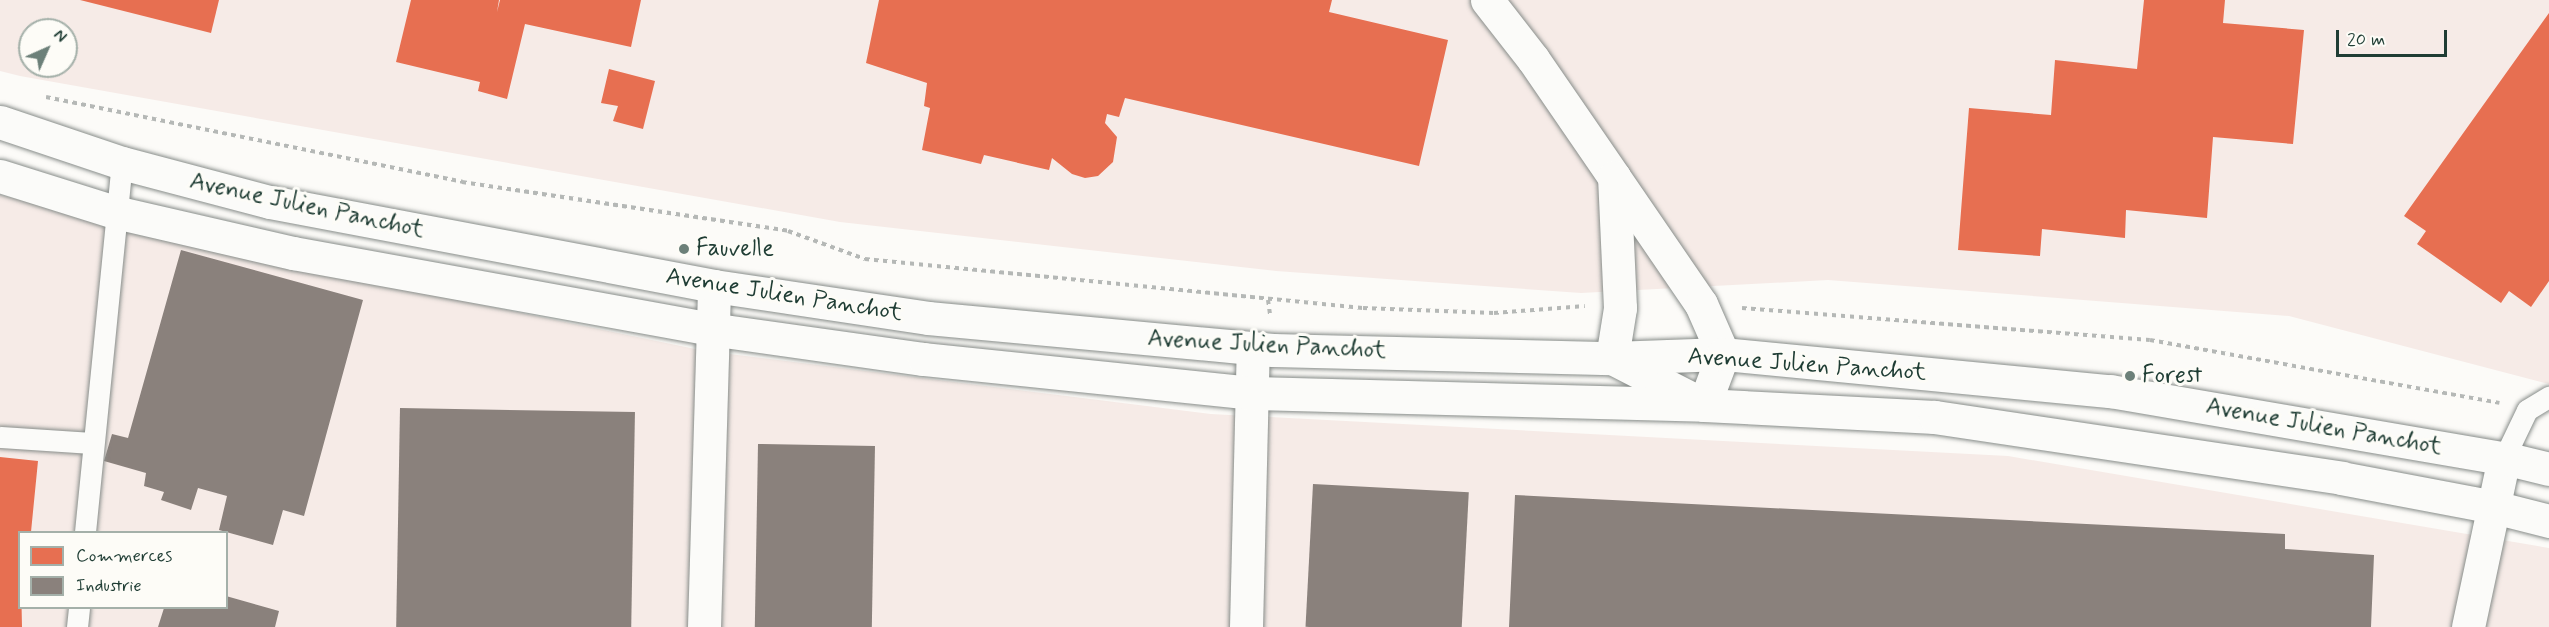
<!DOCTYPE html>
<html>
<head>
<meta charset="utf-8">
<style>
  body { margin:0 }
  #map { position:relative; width:2549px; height:627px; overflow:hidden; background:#fcfbf8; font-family:Mynerve,sans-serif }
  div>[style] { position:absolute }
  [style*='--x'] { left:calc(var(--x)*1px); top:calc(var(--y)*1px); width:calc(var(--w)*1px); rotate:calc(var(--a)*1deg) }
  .built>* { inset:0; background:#f6ebe7 }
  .shops>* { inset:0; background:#e76f51 }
  .industry>* { inset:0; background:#8a817c; transform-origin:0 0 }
  .path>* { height:4px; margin-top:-2px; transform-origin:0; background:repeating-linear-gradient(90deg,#b5b8b6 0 4.5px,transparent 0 9px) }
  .roads { filter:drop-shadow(0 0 2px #888d8a) drop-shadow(0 0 2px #888d8a) }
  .service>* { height:21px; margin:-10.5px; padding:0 10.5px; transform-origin:10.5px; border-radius:10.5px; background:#fbfbf9 }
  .minor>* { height:33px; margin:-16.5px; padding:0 16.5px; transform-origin:16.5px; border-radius:16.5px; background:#fbfbf9 }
  .tertiary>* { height:33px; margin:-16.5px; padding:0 16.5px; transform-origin:16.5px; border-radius:16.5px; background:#fbfbf9 }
  .secondary>* { height:33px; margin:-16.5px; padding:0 16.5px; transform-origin:16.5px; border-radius:16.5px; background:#fbfbf9 }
  .dots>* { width:16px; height:16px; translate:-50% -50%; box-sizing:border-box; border:3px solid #fdfcf7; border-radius:50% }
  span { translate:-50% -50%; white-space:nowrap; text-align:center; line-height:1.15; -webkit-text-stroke:6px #fdfcf7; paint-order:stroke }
  .street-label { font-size:24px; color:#1f3d34 }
  .poi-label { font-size:24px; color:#1f3d34 }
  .left { translate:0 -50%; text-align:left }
  .legend { position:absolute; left:18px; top:531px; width:210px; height:78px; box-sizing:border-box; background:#fdfcf7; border:2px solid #a4b0a9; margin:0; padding:8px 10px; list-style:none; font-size:18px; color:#1f3d34 }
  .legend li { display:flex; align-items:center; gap:12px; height:30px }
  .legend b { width:30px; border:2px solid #a4b0a9 }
  .north { position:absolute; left:18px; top:18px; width:60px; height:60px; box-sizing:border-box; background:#fdfcf7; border:2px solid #a4b0a9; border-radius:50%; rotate:45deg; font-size:16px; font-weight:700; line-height:24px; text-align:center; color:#1f3d34 }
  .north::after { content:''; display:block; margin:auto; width:21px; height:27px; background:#6c8079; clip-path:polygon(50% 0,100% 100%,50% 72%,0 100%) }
  .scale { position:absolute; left:2336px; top:30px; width:111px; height:27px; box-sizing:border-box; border:3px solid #1f3d34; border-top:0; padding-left:8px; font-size:18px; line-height:21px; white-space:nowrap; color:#1f3d34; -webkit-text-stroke:4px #fdfcf7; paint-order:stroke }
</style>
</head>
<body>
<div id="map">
  <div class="built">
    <div style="clip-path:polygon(evenodd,0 0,2549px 0,2549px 384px,2289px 316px,1828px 280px,1581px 293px,1276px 271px,840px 222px,20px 76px,0 71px,0 0,30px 30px,66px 30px,66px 66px,30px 66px,30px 30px)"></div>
    <div style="clip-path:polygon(evenodd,0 195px,424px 293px,705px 351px,1211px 414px,2008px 456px,2549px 548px,2549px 627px,0 627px,0 195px,20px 532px,226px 532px,226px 608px,20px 608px,20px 532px)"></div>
  </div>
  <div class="shops">
    <div style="clip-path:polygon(80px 0,219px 0,211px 33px)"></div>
    <div style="clip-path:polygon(411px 0,499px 0,497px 12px,500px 0,641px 0,631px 47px,525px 24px,507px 99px,478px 91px,480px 82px,396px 62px)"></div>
    <div style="clip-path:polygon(879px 0,1332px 0,1329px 12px,1448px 40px,1419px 166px,1125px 98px,1119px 117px,1107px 114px,1105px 123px,1117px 137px,1113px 162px,1098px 176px,1085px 178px,1072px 174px,1052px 158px,1049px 170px,984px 155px,981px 164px,922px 150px,930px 108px,924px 106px,927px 83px,866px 63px)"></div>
    <div style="clip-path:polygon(2144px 0,2225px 0,2223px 23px,2304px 30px,2293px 144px,2213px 137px,2207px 218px,2126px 210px,2125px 238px,2042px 229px,2040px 256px,1958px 250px,1969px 108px,2051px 115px,2055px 60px,2137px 69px)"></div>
    <div style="clip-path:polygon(2549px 13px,2549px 281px,2531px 307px,2509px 291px,2501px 303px,2417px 244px,2426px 231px,2404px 216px)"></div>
    <div style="clip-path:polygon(609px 69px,655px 81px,643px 129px,613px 121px,618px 106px,601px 103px)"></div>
    <div style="clip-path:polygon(0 457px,38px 461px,31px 532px,20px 532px,22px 627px,0 627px)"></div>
  </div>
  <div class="industry">
    <div style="clip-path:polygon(181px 250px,363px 300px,304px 516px,283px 510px,273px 545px,219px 530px,227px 496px,198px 488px,191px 510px,161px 500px,164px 492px,144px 486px,146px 473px,104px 461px,112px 434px,128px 438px)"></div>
    <div style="left:400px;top:408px;width:235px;height:219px;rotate:1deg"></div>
    <div style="left:758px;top:444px;width:117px;height:183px;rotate:1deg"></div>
    <div style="left:1313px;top:484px;width:156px;height:143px;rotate:3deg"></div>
    <div style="clip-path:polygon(1515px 495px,2285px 534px,2285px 549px,2374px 555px,2371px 627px,1509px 627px)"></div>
    <div style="clip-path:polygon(226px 596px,279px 611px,275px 627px,158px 627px,164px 608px,226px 608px)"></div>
  </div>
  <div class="path">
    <div style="--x:46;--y:97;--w:425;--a:11.5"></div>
    <div style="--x:462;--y:182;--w:330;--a:8.5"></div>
    <div style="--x:788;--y:231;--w:82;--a:20"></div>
    <div style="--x:865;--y:259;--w:500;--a:5.62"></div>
    <div style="--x:1363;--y:308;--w:131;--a:2.2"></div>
    <div style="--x:1494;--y:313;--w:91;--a:-4.4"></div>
    <div style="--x:1268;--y:300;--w:14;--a:82"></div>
    <div style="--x:1742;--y:308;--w:409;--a:4.5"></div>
    <div style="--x:2150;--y:340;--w:355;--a:10.2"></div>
  </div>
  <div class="roads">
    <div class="service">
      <div style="--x:0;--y:437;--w:93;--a:3.7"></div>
      <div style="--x:2504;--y:458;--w:53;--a:-64.4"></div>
      <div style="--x:2527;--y:410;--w:26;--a:-31"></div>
      <div style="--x:85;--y:532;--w:371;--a:-84.3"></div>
      <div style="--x:77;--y:627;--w:19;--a:-84"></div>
    </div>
    <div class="minor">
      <div style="--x:704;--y:627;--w:341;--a:-88.3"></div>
      <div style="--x:1246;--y:627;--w:279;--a:-88.6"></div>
      <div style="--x:2468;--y:627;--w:173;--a:-78"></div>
    </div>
    <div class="tertiary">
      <div style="--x:1487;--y:0;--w:75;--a:52.1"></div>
      <div style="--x:1533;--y:59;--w:143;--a:55.5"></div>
      <div style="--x:1614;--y:177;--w:154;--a:55.6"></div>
      <div style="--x:1701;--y:304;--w:55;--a:66.3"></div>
      <div style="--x:1723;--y:354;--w:54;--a:110.4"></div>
      <div style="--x:1704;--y:405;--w:103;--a:-152.9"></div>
      <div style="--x:1612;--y:358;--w:51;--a:-80.9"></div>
      <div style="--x:1620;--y:308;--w:131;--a:-92.6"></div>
    </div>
    <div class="secondary">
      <div style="--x:0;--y:122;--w:129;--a:18.6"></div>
      <div style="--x:122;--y:163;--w:153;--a:14.8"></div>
      <div style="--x:270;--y:202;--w:452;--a:10.7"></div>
      <div style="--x:714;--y:286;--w:216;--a:8.5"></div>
      <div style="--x:928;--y:318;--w:346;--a:5.3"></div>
      <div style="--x:1273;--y:350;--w:339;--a:1.4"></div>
      <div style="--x:1612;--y:358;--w:111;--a:-2.1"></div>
      <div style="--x:1723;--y:354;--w:389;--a:5.5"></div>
      <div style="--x:2110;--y:391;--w:400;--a:9.7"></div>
      <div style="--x:2504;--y:458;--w:46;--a:13.7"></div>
      <div style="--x:0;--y:176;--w:121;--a:17.4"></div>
      <div style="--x:115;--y:212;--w:183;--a:13"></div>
      <div style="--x:293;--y:253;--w:424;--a:10.3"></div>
      <div style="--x:710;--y:329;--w:216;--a:8"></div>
      <div style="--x:924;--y:359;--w:332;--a:5.9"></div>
      <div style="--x:1254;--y:393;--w:450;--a:1.5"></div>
      <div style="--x:1704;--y:405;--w:231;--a:3"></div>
      <div style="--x:1935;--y:417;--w:411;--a:8.5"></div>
      <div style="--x:2341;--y:478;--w:156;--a:10.7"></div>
      <div style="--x:2494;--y:507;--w:57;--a:14.3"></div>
    </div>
  </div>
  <div class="dots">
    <div style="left:684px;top:249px;background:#6c8079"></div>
    <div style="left:2130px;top:376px;background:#6c8079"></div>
  </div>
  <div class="street-label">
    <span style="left:307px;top:206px;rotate:12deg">Avenue Julien Panchot</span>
    <span style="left:784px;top:295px;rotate:9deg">Avenue Julien Panchot</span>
    <span style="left:1267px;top:345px;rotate:3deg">Avenue Julien Panchot</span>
    <span style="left:1807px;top:365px;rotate:4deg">Avenue Julien Panchot</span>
    <span style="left:2324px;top:427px;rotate:10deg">Avenue Julien Panchot</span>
  </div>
  <div class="poi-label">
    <span class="left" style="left:696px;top:249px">Fauvelle</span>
    <span class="left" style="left:2142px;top:376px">Forest</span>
  </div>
  <ul class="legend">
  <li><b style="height:16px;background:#e76f51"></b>Commerces</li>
  <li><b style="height:16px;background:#8a817c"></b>Industrie</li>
  </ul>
  <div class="north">N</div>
  <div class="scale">20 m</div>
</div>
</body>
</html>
